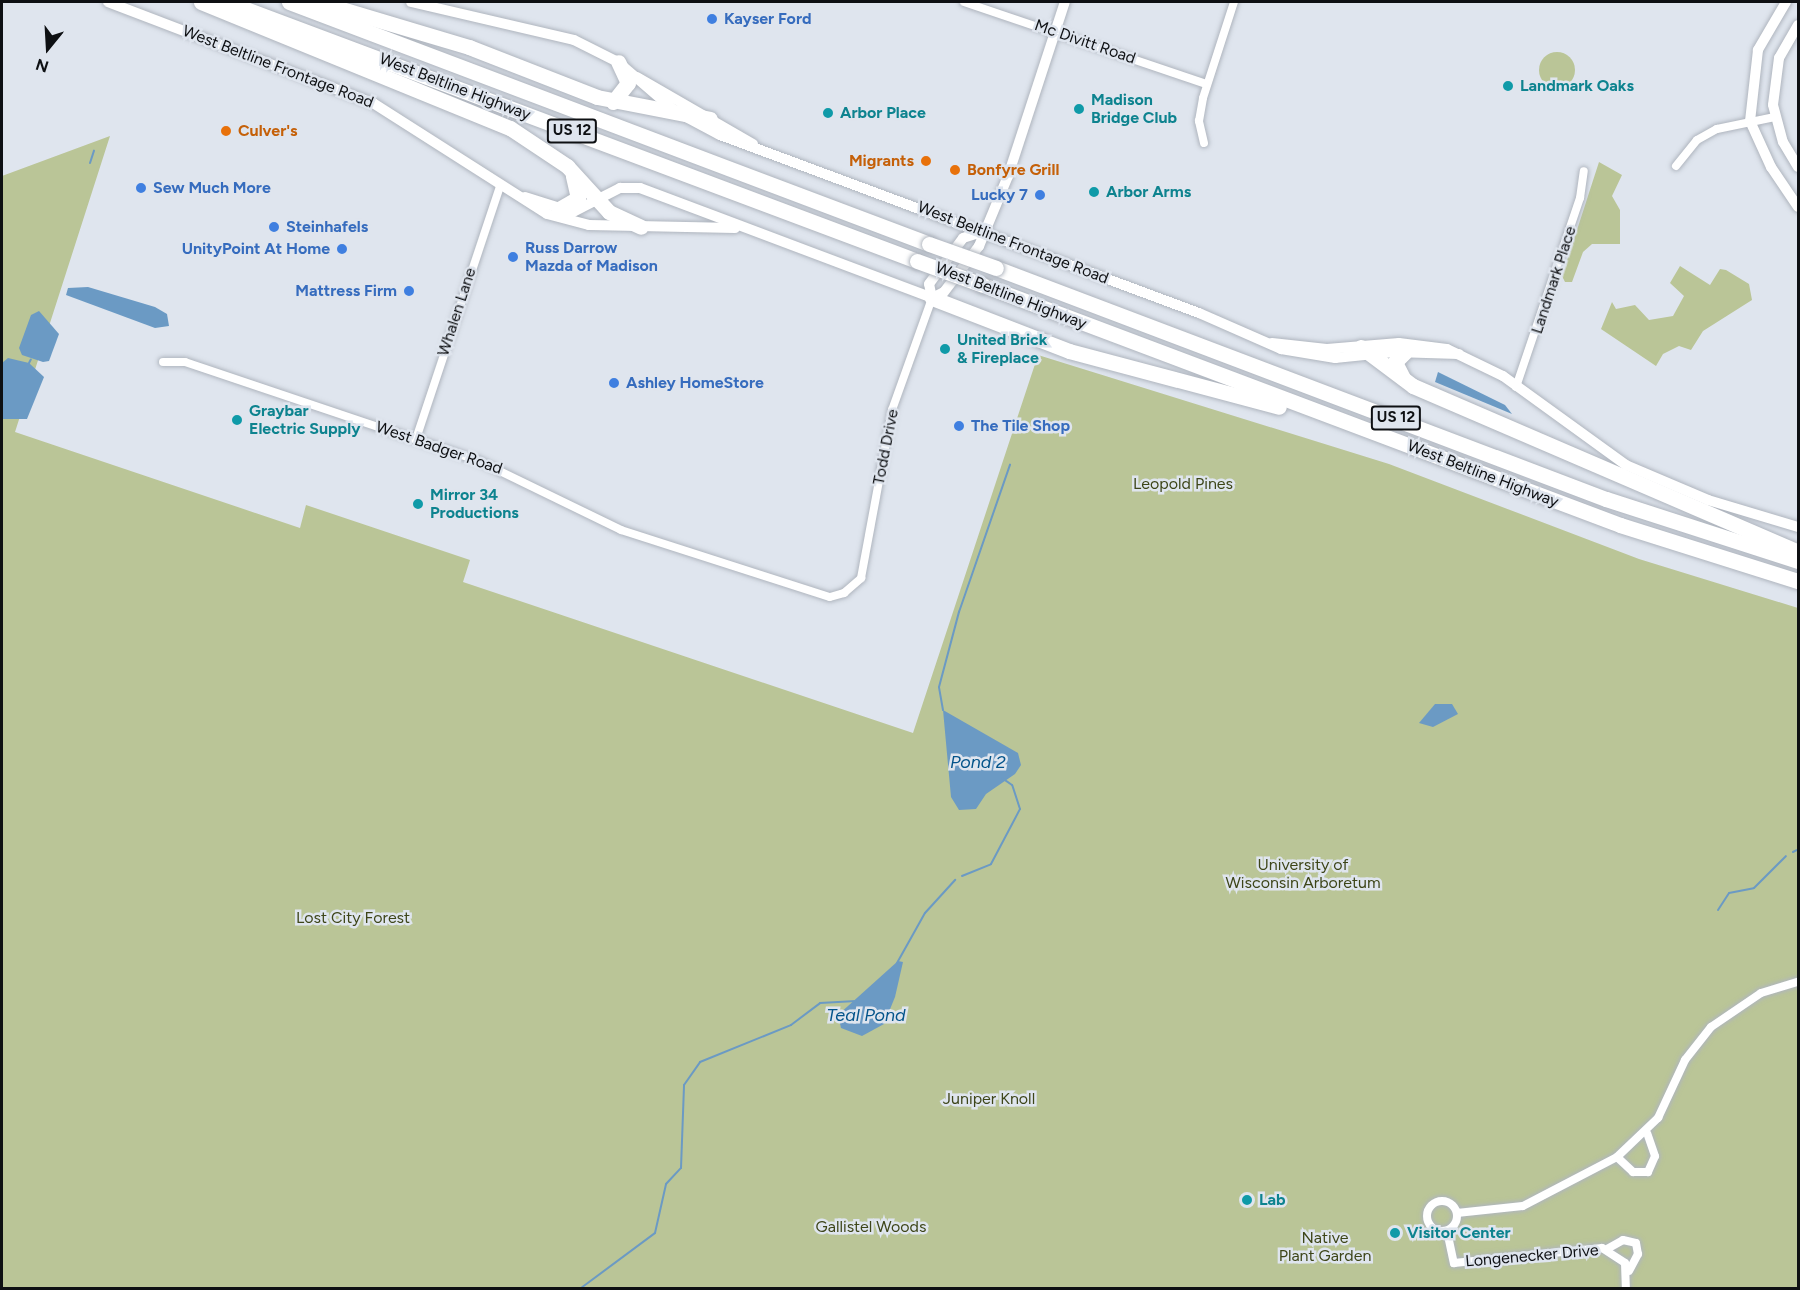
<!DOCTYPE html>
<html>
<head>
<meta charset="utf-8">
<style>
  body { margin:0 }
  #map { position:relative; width:1800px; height:1290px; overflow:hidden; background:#dfe5ee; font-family:Figtree,sans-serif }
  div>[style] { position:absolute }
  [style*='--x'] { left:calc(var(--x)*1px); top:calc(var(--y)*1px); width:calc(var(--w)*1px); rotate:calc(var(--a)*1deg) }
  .green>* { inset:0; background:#bac597 }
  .round { border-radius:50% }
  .water>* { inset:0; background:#6b9ac4 }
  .stream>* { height:2px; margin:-1px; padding:0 1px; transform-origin:1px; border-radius:1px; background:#6b9ac4 }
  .roads { filter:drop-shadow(0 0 2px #afb5be) drop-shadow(0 0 2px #afb5be) }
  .minor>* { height:8px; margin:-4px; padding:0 4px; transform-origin:4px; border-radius:4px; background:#fff }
  .minor>.ring { margin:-4px; padding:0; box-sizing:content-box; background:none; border:8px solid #fff; border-radius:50% }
  .tertiary>* { height:10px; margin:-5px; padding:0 5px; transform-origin:5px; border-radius:5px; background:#fff }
  .motorway>* { height:15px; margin:-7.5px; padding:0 7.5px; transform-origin:7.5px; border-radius:7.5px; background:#fff }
  .bridges { filter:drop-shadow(0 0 2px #afb5be) drop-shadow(0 0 2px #afb5be) }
  .motorway-bridge>* { height:15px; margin:-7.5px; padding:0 7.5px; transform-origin:7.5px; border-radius:7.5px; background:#fff }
  .dots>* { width:16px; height:16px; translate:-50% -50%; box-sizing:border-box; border:3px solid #dfe5ee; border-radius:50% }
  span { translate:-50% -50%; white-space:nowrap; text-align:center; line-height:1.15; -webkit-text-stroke:5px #dfe5ee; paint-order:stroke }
  .shield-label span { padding:2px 4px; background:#dfe5ee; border:2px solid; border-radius:4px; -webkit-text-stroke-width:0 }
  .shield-label { font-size:15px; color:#0e1013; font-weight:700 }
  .shop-label { font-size:16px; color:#366cbe; font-weight:700 }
  .left { translate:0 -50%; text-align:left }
  .right { translate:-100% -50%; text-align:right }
  .street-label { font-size:16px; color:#0e1013 }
  .culture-label { font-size:16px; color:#0d838f; font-weight:700 }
  .food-label { font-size:16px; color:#c56008; font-weight:700 }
  .park-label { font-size:16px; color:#3d4518 }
  .water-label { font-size:18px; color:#04548a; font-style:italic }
  .frame { position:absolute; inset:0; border:3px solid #0e1013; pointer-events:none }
  .north { position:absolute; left:18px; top:18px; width:60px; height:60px; -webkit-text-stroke:4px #dfe5ee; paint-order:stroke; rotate:198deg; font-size:16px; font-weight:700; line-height:24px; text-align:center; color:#0e1013 }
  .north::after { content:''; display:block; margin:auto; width:21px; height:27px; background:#0e1013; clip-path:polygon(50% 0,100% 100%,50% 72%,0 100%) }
</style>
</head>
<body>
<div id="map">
  <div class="green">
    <div class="round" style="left:1539px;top:52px;width:36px;height:36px"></div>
    <div style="clip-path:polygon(110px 136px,15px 432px,300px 528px,306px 505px,470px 560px,463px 582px,913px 733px,1038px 355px,1389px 464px,1639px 559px,1798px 608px,1798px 1288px,2px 1288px,2px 176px)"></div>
    <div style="clip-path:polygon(1599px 162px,1622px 175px,1612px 196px,1620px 210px,1620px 244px,1592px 244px,1583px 252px,1572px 282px,1565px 282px,1562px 276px)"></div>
    <div style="clip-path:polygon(1680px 266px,1710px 285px,1720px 269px,1726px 270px,1749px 284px,1752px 300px,1703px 331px,1691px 350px,1679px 346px,1663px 354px,1656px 366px,1601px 329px,1612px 302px,1616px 309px,1635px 305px,1649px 320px,1673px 316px,1684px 296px,1670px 283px)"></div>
  </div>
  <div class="water">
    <div style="clip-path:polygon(88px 287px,155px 307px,167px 314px,169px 326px,155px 328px,66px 295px,68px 288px)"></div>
    <div style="clip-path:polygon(39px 311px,59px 334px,49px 361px,43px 362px,22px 355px,19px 348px,31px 315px)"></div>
    <div style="clip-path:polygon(8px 358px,29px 363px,44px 377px,27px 419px,2px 419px,2px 363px)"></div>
    <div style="clip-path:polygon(1438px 372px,1505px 405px,1512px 414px,1435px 382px)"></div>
    <div style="clip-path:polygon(1435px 704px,1452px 704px,1458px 714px,1433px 727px,1419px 723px)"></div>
    <div style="clip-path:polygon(943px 710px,1018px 753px,1021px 765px,1015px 774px,986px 794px,976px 809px,959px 810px,951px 797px)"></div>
    <div style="clip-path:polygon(898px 961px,903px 962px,895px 997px,884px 1024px,862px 1036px,841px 1028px,838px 1015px)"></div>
  </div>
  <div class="stream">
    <div style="--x:90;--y:163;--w:13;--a:-72"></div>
    <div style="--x:29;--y:363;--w:4;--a:-63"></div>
    <div style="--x:943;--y:710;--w:23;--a:-100"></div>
    <div style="--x:939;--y:687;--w:78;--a:-75.1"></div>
    <div style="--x:959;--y:612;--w:156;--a:-70.9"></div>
    <div style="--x:1793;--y:852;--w:4;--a:-27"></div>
    <div style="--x:962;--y:876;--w:31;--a:-22"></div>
    <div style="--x:991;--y:864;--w:62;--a:-62.2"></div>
    <div style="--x:1020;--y:809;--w:25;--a:-108"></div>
    <div style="--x:1012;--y:785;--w:12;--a:-145"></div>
    <div style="--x:1718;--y:910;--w:20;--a:-57"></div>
    <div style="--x:1729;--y:893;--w:25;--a:-11"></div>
    <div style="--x:1754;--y:888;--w:45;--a:-45"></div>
    <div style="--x:897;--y:963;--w:57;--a:-60.8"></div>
    <div style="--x:925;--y:913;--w:45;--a:-47.7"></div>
    <div style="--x:581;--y:1288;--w:92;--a:-36.6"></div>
    <div style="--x:655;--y:1233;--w:50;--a:-77.3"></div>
    <div style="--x:666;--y:1184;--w:22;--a:-47"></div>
    <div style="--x:681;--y:1168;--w:83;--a:-87.9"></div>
    <div style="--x:684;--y:1085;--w:28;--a:-55"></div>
    <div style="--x:700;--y:1062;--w:98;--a:-22.1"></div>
    <div style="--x:791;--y:1025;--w:36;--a:-37"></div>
    <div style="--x:820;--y:1003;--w:36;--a:-3"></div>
  </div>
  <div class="roads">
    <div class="minor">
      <div style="--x:964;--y:2;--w:256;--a:18.7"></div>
      <div style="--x:1204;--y:143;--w:23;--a:-103"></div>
      <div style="--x:1199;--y:121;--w:23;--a:-80"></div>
      <div style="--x:1203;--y:98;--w:101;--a:-72.1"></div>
      <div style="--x:1676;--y:166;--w:33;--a:-51"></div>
      <div style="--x:1697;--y:140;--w:23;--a:-29"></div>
      <div style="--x:1717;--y:129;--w:59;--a:-11.7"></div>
      <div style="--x:163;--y:362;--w:22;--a:0"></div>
      <div style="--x:185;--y:362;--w:308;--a:18.6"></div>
      <div style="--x:477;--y:460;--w:160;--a:25.9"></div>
      <div style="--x:621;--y:530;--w:219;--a:17.8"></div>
      <div style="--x:830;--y:597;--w:15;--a:-16"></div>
      <div style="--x:844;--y:593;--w:23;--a:-41"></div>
      <div style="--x:861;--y:578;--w:171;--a:-79.5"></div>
      <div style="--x:892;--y:410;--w:119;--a:-70.3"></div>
      <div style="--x:1516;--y:387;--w:200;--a:-71.3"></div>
      <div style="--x:1580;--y:198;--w:27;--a:-82"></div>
      <div style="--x:416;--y:439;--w:267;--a:-71.6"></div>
      <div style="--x:1617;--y:1157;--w:22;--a:43"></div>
      <div style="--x:1633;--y:1172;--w:15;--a:0"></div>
      <div style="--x:1648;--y:1172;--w:17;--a:-66"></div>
      <div style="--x:1655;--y:1156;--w:24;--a:-109"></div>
      <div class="ring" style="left:1427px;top:1201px;width:22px;height:22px"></div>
      <div style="--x:1457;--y:1213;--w:66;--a:-6.1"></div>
      <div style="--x:1523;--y:1206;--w:106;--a:-27.5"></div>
      <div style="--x:1617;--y:1157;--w:57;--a:-43.6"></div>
      <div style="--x:1658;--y:1118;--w:64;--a:-65"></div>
      <div style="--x:1685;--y:1060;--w:42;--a:-51.8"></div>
      <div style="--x:1711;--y:1027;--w:60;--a:-34.2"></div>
      <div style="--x:1761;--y:993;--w:39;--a:-17"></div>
      <div style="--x:1447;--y:1231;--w:33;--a:78"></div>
      <div style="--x:1454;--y:1263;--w:149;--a:-5.8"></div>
      <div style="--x:1602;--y:1248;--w:27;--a:33"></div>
      <div style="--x:1625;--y:1263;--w:25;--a:88"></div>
      <div style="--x:1607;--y:1249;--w:18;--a:-29"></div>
      <div style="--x:1623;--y:1240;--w:13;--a:13"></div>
      <div style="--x:1636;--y:1243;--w:11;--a:80"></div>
      <div style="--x:1638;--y:1254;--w:19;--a:118"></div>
    </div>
    <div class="tertiary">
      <div style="--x:108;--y:2;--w:284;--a:20.9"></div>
      <div style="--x:373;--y:103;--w:206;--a:32.5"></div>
      <div style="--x:547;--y:214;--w:43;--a:14.7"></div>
      <div style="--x:589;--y:225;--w:146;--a:1.2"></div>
      <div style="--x:411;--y:2;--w:167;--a:13.1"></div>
      <div style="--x:574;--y:40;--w:49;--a:26.6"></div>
      <div style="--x:618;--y:62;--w:75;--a:40.7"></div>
      <div style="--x:675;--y:111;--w:51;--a:28.1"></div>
      <div style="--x:720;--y:135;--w:511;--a:20.39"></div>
      <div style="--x:1199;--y:313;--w:90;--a:23.7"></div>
      <div style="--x:1281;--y:349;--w:55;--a:9.5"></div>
      <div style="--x:1335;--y:358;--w:59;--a:-5.8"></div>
      <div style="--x:1394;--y:352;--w:65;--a:1.8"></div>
      <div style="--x:1786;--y:2;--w:56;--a:120.3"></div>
      <div style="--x:1758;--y:50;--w:71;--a:96.4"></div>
      <div style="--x:1750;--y:121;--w:51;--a:65.5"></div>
      <div style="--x:1771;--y:167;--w:48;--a:56"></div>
      <div style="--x:1798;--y:25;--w:38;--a:120"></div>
      <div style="--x:1779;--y:58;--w:47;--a:97.3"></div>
      <div style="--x:1773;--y:105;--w:38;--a:75"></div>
      <div style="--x:1783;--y:142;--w:29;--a:59"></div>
      <div style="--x:637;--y:77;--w:134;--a:30"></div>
      <div style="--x:525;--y:197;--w:50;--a:17.4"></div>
      <div style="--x:573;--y:212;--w:53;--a:-27.1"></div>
      <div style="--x:620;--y:188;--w:20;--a:0"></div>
      <div style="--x:640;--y:188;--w:312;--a:20.6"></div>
      <div style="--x:932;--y:298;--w:13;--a:-27"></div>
      <div style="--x:944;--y:292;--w:58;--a:-52.7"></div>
      <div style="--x:979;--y:246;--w:76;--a:-67.5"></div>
      <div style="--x:1008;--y:176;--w:183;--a:-71.9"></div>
      <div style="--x:932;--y:298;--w:14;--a:-102"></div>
      <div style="--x:929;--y:284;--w:57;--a:-53.5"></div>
      <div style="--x:963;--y:238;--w:19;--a:-18"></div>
      <div style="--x:1272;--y:343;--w:55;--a:6.2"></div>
      <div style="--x:1327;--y:349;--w:72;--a:-4.8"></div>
      <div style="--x:1399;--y:343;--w:48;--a:7.1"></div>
      <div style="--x:1447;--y:349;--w:62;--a:25.7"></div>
      <div style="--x:1503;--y:376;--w:152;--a:35.9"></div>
      <div style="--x:1626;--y:465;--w:89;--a:23.1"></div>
      <div style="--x:1708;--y:500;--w:94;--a:16.7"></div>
    </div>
    <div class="motorway">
      <div style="--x:201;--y:2;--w:334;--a:22.2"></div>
      <div style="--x:510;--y:128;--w:69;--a:33.7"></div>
      <div style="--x:567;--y:166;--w:62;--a:47.6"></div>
      <div style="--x:609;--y:212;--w:35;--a:25"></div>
      <div style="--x:227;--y:2;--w:737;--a:20.57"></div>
      <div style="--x:289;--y:2;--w:684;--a:20.71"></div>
      <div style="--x:318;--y:2;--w:158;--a:16.6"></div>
      <div style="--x:469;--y:47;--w:137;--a:21.3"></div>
      <div style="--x:597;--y:97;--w:115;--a:11"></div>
      <div style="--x:613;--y:102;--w:24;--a:-52"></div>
      <div style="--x:628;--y:83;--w:23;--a:-115"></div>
      <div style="--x:559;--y:209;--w:22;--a:-30"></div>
      <div style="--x:578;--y:198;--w:23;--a:-103"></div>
      <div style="--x:996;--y:268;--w:652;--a:20.74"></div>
      <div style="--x:1606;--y:499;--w:202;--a:17.9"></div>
      <div style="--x:983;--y:285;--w:681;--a:20.64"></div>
      <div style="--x:1620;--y:525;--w:187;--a:17.5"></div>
      <div style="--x:932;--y:298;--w:147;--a:21.1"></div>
      <div style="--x:1069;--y:351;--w:217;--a:14.9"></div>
      <div style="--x:1361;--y:347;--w:65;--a:36.9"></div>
      <div style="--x:1413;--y:386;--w:417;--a:23.3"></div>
      <div style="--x:1403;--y:378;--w:18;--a:-117"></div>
      <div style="--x:1395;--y:362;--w:14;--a:-45"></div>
    </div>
  </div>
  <div class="bridges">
    <div class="motorway-bridge">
      <div style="--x:929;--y:244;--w:71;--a:19.7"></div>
      <div style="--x:917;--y:261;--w:70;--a:20"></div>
    </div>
  </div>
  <div class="dots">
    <div style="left:712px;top:19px;background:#3f7fe0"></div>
    <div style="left:1508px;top:86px;background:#0f9aa8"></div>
    <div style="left:1079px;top:109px;background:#0f9aa8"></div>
    <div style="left:828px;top:113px;background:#0f9aa8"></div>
    <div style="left:226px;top:131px;background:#e8710a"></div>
    <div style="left:926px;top:161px;background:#e8710a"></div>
    <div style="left:955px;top:170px;background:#e8710a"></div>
    <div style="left:141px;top:188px;background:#3f7fe0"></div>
    <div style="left:1094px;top:192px;background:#0f9aa8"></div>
    <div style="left:1040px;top:195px;background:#3f7fe0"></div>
    <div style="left:274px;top:227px;background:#3f7fe0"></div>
    <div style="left:342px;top:249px;background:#3f7fe0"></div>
    <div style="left:513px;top:257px;background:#3f7fe0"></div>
    <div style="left:409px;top:291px;background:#3f7fe0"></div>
    <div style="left:945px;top:349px;background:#0f9aa8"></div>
    <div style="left:614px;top:383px;background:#3f7fe0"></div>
    <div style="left:237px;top:420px;background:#0f9aa8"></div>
    <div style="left:959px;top:426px;background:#3f7fe0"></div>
    <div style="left:418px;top:504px;background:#0f9aa8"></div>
    <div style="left:1247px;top:1200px;background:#0f9aa8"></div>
    <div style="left:1395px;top:1233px;background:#0f9aa8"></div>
  </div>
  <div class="shield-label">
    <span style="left:572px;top:131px">US 12</span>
    <span style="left:1396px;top:418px">US 12</span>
  </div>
  <div class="shop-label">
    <span class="left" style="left:724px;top:19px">Kayser Ford</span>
    <span class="left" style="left:153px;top:188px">Sew Much More</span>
    <span class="right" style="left:1028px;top:195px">Lucky 7</span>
    <span class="left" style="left:286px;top:227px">Steinhafels</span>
    <span class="left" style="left:525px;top:257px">Russ Darrow<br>Mazda of Madison</span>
    <span class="right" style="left:330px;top:249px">UnityPoint At Home</span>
    <span class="right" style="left:397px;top:291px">Mattress Firm</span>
    <span class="left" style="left:626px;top:383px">Ashley HomeStore</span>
    <span class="left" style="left:971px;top:426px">The Tile Shop</span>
  </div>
  <div class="street-label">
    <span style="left:1085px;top:42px;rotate:19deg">Mc Divitt Road</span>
    <span style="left:278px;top:67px;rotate:21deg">West Beltline Frontage Road</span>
    <span style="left:455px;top:87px;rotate:21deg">West Beltline Highway</span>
    <span style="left:1013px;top:243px;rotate:21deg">West Beltline Frontage Road</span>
    <span style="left:1554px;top:280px;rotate:-72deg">Landmark Place</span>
    <span style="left:1011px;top:296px;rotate:21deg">West Beltline Highway</span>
    <span style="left:457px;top:312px;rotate:-72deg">Whalen Lane</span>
    <span style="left:886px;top:447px;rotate:-79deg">Todd Drive</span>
    <span style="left:439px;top:448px;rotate:19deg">West Badger Road</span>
    <span style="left:1483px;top:474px;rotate:21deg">West Beltline Highway</span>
    <span style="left:1532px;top:1256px;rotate:-5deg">Longenecker Drive</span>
  </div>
  <div class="culture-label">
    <span class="left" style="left:1520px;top:86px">Landmark Oaks</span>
    <span class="left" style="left:1091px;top:109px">Madison<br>Bridge Club</span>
    <span class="left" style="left:840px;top:113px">Arbor Place</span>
    <span class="left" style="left:1106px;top:192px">Arbor Arms</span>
    <span class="left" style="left:957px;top:349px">United Brick<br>&amp; Fireplace</span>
    <span class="left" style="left:249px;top:420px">Graybar<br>Electric Supply</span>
    <span class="left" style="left:430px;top:504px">Mirror 34<br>Productions</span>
    <span class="left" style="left:1259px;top:1200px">Lab</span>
    <span class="left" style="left:1407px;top:1233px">Visitor Center</span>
  </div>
  <div class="food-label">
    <span class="left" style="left:238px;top:131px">Culver's</span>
    <span class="right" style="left:914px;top:161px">Migrants</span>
    <span class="left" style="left:967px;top:170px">Bonfyre Grill</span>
  </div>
  <div class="park-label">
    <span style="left:1183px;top:484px">Leopold Pines</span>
    <span style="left:1303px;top:874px">University of<br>Wisconsin Arboretum</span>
    <span style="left:353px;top:918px">Lost City Forest</span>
    <span style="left:989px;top:1099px">Juniper Knoll</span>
    <span style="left:871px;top:1227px">Gallistel Woods</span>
    <span style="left:1325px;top:1247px">Native<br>Plant Garden</span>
  </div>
  <div class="water-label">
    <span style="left:978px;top:762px">Pond 2</span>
    <span style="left:866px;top:1015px">Teal Pond</span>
  </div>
  <div class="frame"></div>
  <div class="north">N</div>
</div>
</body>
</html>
